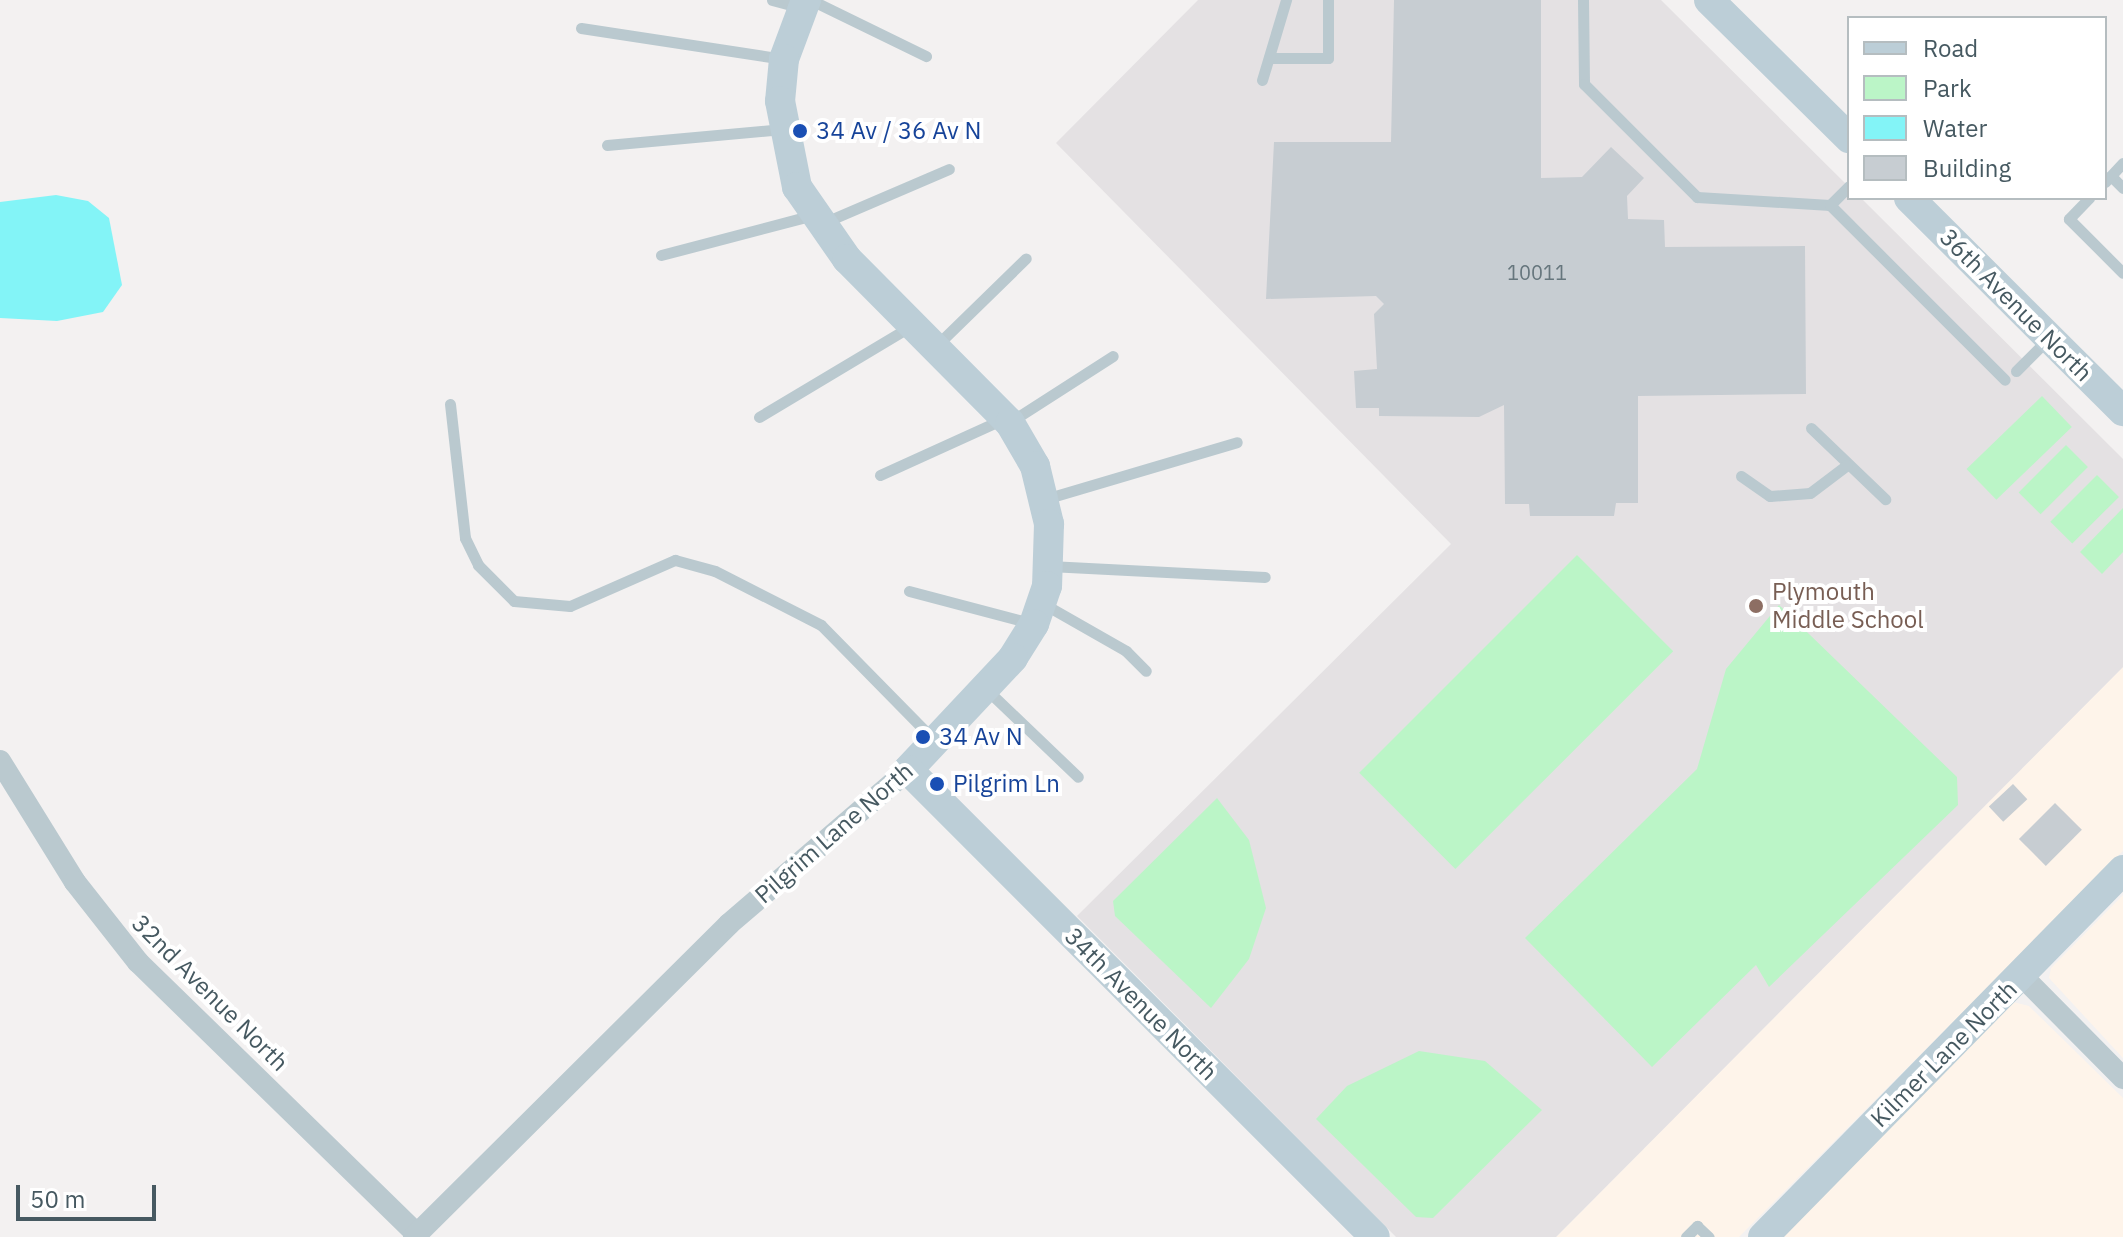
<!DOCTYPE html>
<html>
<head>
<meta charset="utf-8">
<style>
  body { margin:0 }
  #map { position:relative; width:2123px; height:1237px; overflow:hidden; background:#f3f1f1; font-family:"IBM Plex Sans",sans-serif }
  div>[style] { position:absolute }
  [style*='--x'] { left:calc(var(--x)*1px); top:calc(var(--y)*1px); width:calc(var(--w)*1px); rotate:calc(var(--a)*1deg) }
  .commercial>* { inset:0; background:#fef4ea }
  .education>* { inset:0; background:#e4e1e3 }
  .green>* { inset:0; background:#bbf5c7; transform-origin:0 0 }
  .water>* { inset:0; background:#83f4f7 }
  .building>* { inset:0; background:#c7cdd2; transform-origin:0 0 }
  .lane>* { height:11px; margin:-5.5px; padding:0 5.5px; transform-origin:5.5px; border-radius:5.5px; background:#bac9cf }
  .street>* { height:22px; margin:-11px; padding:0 11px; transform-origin:11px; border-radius:11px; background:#bac9cf }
  .secondary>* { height:30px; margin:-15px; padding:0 15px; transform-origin:15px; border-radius:15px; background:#bcced7 }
  .dots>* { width:22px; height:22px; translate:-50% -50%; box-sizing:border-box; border:4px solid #fff; border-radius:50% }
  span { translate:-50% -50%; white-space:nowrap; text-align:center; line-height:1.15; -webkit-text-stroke:8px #fff; paint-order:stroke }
  .number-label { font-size:20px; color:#66767d }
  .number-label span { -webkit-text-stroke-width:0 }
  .transit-label { font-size:24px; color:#164399 }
  .left { translate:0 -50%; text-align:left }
  .street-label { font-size:24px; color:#465961 }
  .education-label { font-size:24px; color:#785e54 }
  .legend { position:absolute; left:1847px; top:16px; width:260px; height:184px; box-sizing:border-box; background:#fff; border:2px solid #b5bdc0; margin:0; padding:10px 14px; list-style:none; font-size:24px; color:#465961 }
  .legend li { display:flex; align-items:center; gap:16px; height:40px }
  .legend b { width:40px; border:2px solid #b5bdc0 }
  .scale { position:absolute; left:16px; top:1185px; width:140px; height:36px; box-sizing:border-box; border:4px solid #465961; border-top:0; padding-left:10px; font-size:24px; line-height:28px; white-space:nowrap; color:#465961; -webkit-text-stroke:6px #fff; paint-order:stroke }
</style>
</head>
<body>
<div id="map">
  <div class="commercial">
    <div style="clip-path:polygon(2123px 667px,2123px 851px,1739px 1237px,1556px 1237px)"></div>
    <div style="clip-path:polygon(2123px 895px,2123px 1058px,2049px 978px,2051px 968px)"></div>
    <div style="clip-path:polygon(2013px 1002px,2029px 1006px,2123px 1098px,2123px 1237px,1782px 1237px)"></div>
  </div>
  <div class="education">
    <div style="clip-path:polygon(1198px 0,1661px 0,1849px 187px,1849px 198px,1861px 198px,2123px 459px,2123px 667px,1556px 1237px,1396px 1237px,1077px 916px,1451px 544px,1056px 143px)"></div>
  </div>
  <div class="green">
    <div style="left:2042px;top:396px;width:43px;height:105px;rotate:46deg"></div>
    <div style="left:2066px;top:445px;width:31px;height:67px;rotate:45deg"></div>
    <div style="left:2097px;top:475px;width:31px;height:66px;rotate:45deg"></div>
    <div style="clip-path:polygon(2123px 508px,2123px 552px,2102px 574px,2080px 552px)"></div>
    <div style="left:1577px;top:555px;width:136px;height:308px;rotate:45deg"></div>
    <div style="clip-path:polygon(1779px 605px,1957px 777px,1958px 805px,1769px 987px,1756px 965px,1652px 1067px,1525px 938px,1697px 769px,1726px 669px)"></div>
    <div style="clip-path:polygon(1217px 798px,1249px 840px,1266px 908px,1249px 959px,1211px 1008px,1115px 916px,1113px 901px)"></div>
    <div style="clip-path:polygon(1419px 1051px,1485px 1061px,1542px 1110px,1433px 1218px,1416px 1217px,1316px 1119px,1347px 1086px)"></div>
  </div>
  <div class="water">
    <div style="clip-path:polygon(56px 195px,88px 201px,109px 218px,122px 285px,103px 312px,57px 321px,0 318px,0 202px)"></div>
  </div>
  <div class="building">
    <div style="clip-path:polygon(1394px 0,1541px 0,1541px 178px,1582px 177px,1611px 147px,1644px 178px,1627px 196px,1628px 219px,1664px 220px,1665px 247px,1805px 246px,1806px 394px,1638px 396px,1638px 503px,1616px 503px,1614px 516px,1530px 516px,1529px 504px,1505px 504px,1504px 405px,1479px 417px,1379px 416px,1379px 408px,1356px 408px,1354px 371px,1377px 369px,1374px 314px,1384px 304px,1376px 296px,1266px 299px,1274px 142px,1391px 142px)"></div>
    <div style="left:2013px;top:784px;width:21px;height:33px;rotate:47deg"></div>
    <div style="left:2055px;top:803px;width:38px;height:51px;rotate:45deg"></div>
  </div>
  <div class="lane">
    <div style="--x:772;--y:0;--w:30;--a:15"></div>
    <div style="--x:811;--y:0;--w:128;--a:26"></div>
    <div style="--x:1583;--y:0;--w:84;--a:89.3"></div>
    <div style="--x:1584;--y:84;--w:160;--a:45"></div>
    <div style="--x:1697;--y:197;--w:133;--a:3.4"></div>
    <div style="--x:1830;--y:205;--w:247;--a:45"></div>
    <div style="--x:581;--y:28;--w:204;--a:8.7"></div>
    <div style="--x:1269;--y:58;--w:59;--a:0"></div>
    <div style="--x:1328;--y:58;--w:58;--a:-90"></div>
    <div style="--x:1262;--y:80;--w:84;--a:-73.3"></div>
    <div style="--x:607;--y:145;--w:176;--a:-5.2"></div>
    <div style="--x:2111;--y:176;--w:17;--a:45"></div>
    <div style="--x:2105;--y:182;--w:26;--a:-47"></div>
    <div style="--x:2089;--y:198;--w:29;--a:134"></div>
    <div style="--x:2069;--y:219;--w:76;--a:45"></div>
    <div style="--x:1830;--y:205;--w:27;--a:-45"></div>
    <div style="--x:823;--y:223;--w:137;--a:-23.2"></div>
    <div style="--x:661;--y:255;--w:157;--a:-14.7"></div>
    <div style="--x:937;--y:345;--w:124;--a:-44.3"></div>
    <div style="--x:2016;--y:371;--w:44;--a:-45"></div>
    <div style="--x:450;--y:404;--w:135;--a:83.6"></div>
    <div style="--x:465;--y:538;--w:30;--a:64"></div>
    <div style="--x:478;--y:565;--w:51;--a:45"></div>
    <div style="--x:514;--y:601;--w:56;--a:5.1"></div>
    <div style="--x:570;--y:606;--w:115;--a:-23.7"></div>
    <div style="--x:675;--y:560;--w:41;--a:15.4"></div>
    <div style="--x:715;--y:571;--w:119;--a:27"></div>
    <div style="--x:821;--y:625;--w:163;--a:45.5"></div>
    <div style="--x:759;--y:417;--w:177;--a:-30.9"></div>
    <div style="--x:1010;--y:422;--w:122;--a:-32.7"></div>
    <div style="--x:1811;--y:428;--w:103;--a:43.8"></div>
    <div style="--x:880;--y:475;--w:133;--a:-24.4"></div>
    <div style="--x:1741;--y:476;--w:35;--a:35"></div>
    <div style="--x:1770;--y:496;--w:40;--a:-4.3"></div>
    <div style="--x:1810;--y:493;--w:46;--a:-37.1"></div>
    <div style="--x:1045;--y:499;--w:200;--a:-16.5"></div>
    <div style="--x:1049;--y:566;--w:216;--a:2.9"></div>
    <div style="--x:909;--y:591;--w:125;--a:14.8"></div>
    <div style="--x:1042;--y:603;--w:97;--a:29.7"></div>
    <div style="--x:1126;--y:651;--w:28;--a:45"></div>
    <div style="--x:986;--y:689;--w:127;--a:43.7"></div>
    <div style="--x:1686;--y:1237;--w:16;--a:-45"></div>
    <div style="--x:1697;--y:1226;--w:16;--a:43"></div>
  </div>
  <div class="street">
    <div style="--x:0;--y:761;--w:142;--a:58.2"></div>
    <div style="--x:75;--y:882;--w:102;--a:51.8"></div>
    <div style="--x:138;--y:962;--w:390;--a:44.3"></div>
    <div style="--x:2022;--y:976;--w:144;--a:45.3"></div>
    <div style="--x:414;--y:1237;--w:444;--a:-44.8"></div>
    <div style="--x:729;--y:924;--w:236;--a:-40.7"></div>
  </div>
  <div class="secondary">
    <div style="--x:806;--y:0;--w:63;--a:110.4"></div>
    <div style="--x:784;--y:59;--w:42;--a:95.4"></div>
    <div style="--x:780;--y:101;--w:88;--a:78.8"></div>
    <div style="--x:797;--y:187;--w:88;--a:55.2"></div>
    <div style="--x:847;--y:259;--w:231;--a:45.2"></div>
    <div style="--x:1010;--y:423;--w:50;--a:59.8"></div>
    <div style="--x:1035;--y:466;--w:60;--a:76.4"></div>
    <div style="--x:1049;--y:524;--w:62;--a:91.8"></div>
    <div style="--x:1047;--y:586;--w:40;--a:108.9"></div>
    <div style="--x:1034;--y:624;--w:40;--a:122"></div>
    <div style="--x:1013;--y:658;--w:154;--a:133.2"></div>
    <div style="--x:908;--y:770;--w:660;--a:45"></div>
    <div style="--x:1709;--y:0;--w:197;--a:44.6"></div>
    <div style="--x:1909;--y:198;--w:302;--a:44.9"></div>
    <div style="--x:1763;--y:1237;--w:514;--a:-45.55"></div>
  </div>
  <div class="dots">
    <div style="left:800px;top:131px;background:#1a4fb4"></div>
    <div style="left:1756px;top:606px;background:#8d6e63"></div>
    <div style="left:923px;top:737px;background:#1a4fb4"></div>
    <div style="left:937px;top:784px;background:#1a4fb4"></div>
  </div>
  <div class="number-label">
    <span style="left:1537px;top:272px">10011</span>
  </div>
  <div class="transit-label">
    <span class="left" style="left:816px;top:131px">34 Av / 36 Av N</span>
    <span class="left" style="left:939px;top:737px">34 Av N</span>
    <span class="left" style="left:953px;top:784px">Pilgrim Ln</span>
  </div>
  <div class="street-label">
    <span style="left:2016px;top:305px;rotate:45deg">36th Avenue North</span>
    <span style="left:834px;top:833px;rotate:-41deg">Pilgrim Lane North</span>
    <span style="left:210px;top:993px;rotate:45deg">32nd Avenue North</span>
    <span style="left:1141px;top:1004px;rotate:45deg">34th Avenue North</span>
    <span style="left:1944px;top:1054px;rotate:-45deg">Kilmer Lane North</span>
  </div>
  <div class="education-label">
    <span class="left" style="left:1772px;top:606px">Plymouth<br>Middle School</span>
  </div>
  <ul class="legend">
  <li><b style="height:10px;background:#bcced7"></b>Road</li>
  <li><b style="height:22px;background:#bbf5c7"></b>Park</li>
  <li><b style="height:22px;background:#83f4f7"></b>Water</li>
  <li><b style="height:22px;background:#c7cdd2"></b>Building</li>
  </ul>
  <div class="scale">50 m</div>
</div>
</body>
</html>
